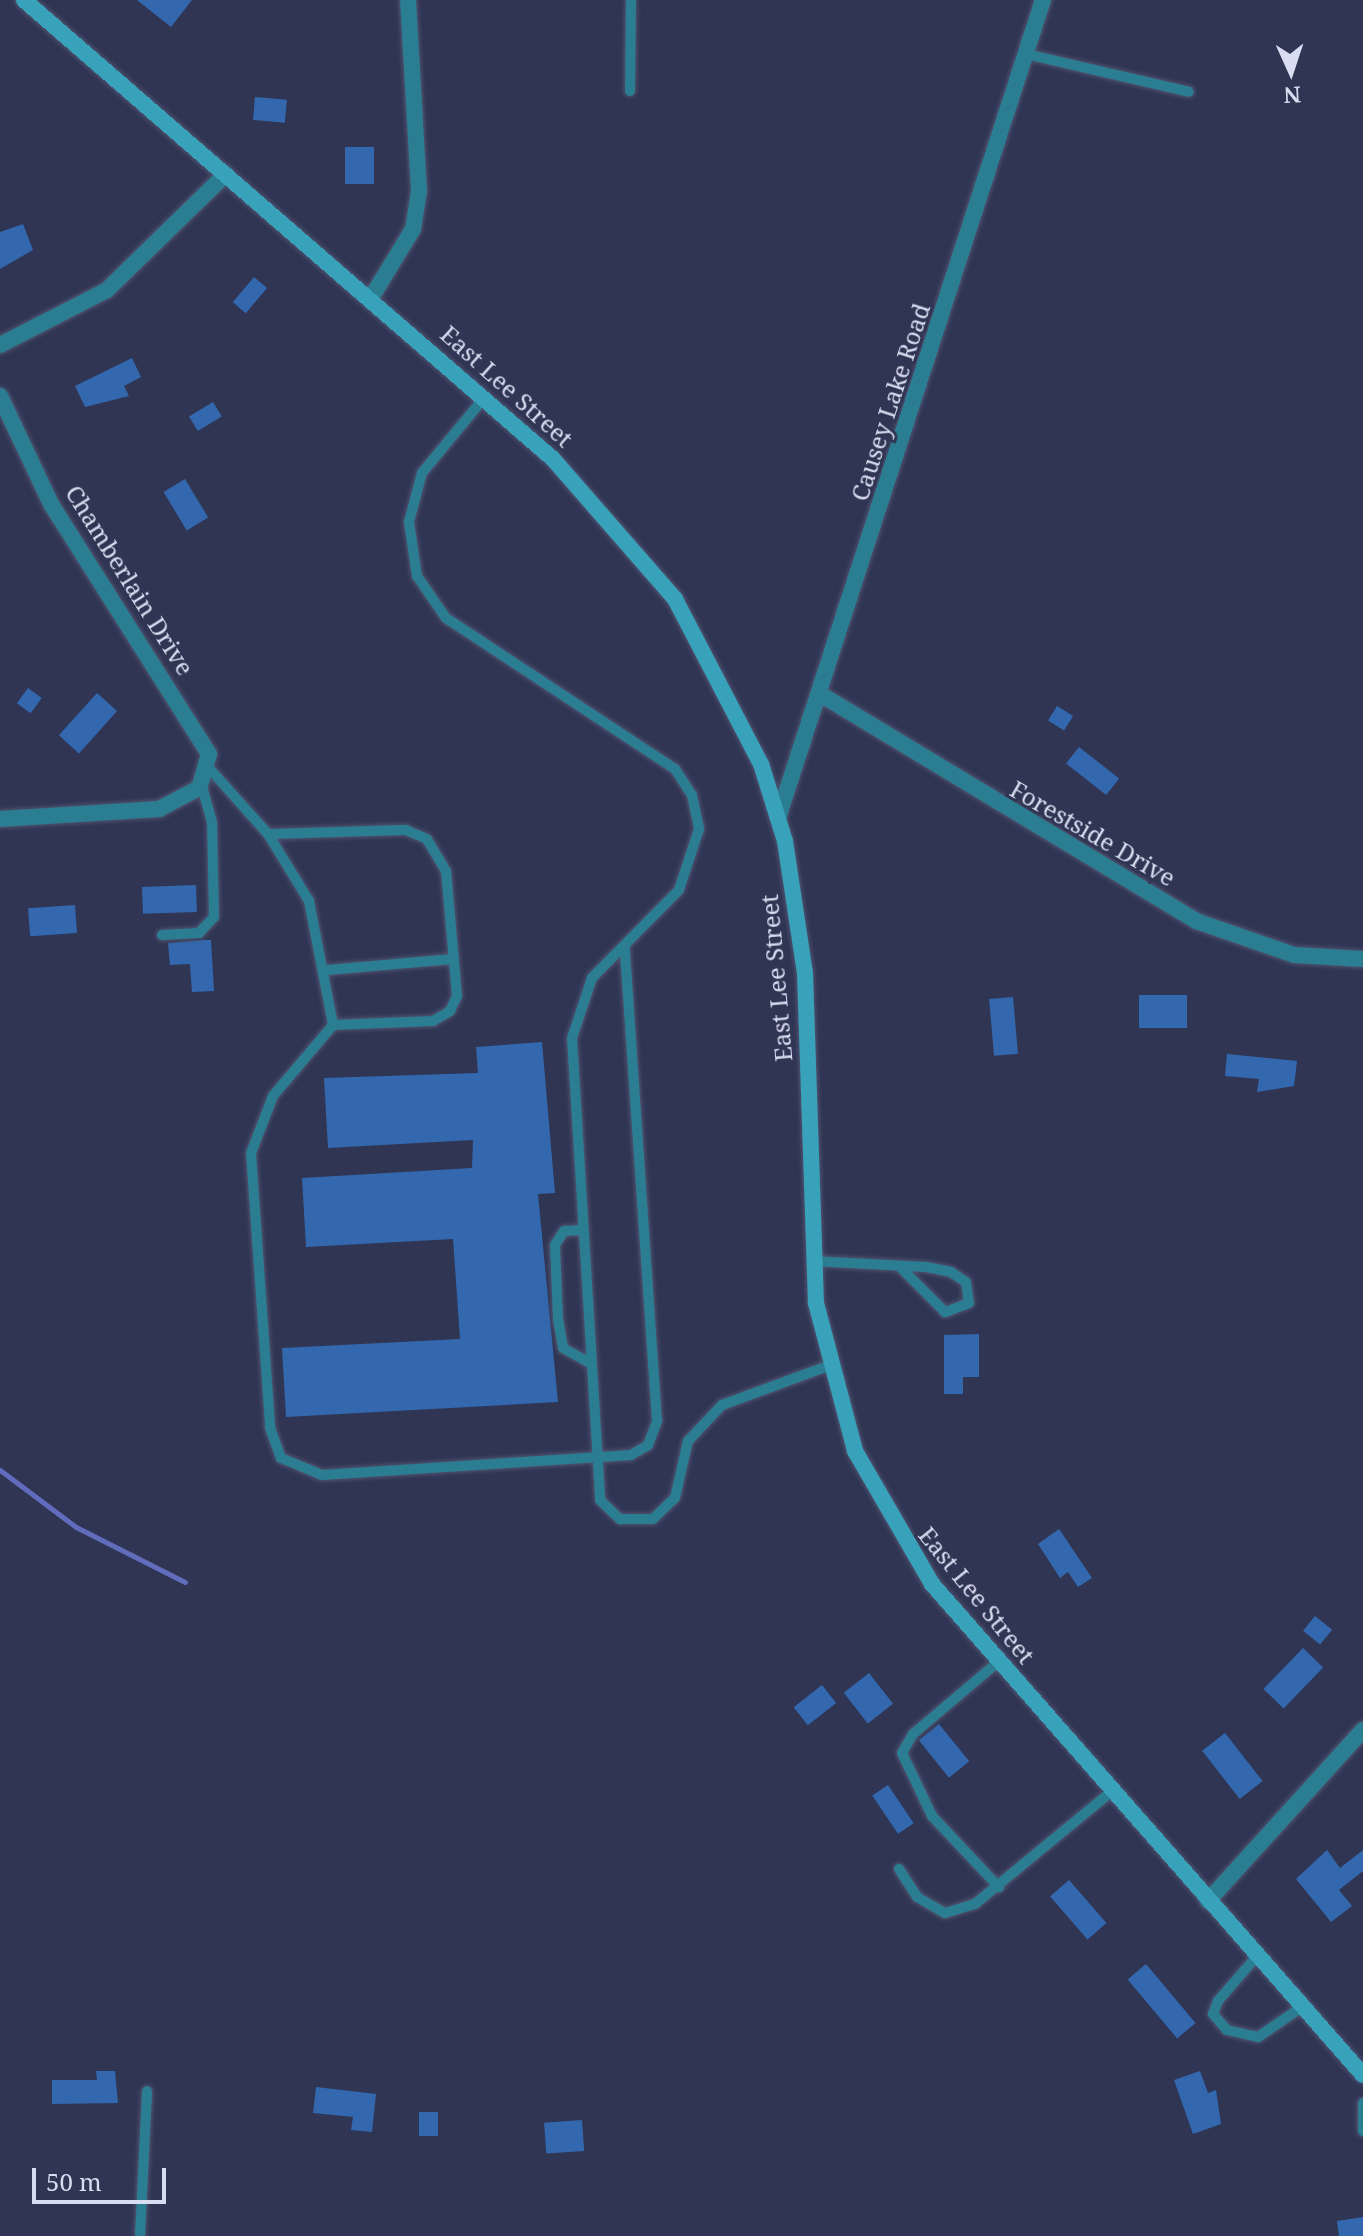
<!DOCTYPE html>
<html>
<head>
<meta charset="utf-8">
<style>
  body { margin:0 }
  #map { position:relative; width:1363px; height:2236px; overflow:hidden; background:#303554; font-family:"Noto Serif",serif }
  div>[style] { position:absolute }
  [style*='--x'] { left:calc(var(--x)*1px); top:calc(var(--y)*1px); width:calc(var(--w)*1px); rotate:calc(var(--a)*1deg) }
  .stream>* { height:5px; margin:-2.5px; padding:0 2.5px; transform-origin:2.5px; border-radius:2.5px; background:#626cbd }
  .building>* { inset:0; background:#3368ae; transform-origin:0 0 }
  .roads { filter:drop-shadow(0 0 2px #4e5370) drop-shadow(0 0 2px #4e5370) }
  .lane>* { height:10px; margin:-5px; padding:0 5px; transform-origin:5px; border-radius:5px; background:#2b7e91 }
  .street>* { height:16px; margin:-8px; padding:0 8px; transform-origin:8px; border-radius:8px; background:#2b7e91 }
  .secondary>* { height:16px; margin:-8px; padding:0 8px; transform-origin:8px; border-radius:8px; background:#38a2ba }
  span { translate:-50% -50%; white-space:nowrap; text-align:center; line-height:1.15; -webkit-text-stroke:6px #303554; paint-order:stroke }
  .street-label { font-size:24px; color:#d9ddf1 }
  .north { position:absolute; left:1251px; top:32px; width:80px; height:80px; -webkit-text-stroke:6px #303554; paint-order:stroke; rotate:177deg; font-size:22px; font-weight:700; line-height:32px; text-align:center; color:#d9ddf1 }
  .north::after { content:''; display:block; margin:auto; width:28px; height:36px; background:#d9ddf1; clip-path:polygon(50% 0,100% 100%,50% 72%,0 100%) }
  .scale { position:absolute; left:32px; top:2168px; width:134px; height:36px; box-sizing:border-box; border:4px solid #d9ddf1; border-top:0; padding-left:10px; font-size:24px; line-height:28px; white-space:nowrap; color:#d9ddf1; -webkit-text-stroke:6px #303554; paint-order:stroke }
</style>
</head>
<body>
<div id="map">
  <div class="stream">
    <div style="--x:0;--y:1470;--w:95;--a:36.9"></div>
    <div style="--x:76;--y:1527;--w:122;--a:26.8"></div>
  </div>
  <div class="building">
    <div style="clip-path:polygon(137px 0,192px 0,171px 27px)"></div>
    <div style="left:255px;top:97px;width:32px;height:23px;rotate:5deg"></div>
    <div style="left:345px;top:147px;width:29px;height:37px"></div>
    <div style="clip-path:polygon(23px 224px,33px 250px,0 269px,0 232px)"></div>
    <div style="left:254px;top:277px;width:17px;height:33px;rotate:40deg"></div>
    <div style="clip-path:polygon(132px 358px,141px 377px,124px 386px,129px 396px,85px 407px,75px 386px)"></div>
    <div style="left:213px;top:402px;width:17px;height:28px;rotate:59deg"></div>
    <div style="left:185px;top:479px;width:45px;height:25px;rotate:59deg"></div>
    <div style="left:28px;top:688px;width:17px;height:19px;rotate:36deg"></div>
    <div style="left:97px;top:693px;width:27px;height:57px;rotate:42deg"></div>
    <div style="left:1057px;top:706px;width:19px;height:17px;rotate:32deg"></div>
    <div style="left:1079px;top:747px;width:51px;height:21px;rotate:38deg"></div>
    <div style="left:196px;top:885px;width:27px;height:54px;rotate:88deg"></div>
    <div style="left:75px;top:905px;width:28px;height:47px;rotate:86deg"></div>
    <div style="clip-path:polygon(202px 940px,211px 940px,214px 991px,192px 992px,190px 964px,170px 965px,168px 943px)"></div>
    <div style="left:1187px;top:995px;width:33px;height:48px;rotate:90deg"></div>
    <div style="left:1013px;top:997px;width:57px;height:24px;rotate:85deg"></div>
    <div style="clip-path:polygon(542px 1042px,555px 1193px,538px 1194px,558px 1402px,286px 1417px,282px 1348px,460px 1339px,453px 1239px,306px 1247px,302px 1178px,472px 1168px,473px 1140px,328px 1148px,324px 1078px,478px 1073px,476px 1047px)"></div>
    <div style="clip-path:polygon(1227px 1054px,1297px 1061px,1294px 1086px,1257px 1092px,1259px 1079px,1225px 1076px)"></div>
    <div style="clip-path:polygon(979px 1334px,979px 1377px,963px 1377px,963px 1394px,944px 1394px,944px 1335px)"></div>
    <div style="clip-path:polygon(1059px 1529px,1092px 1578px,1078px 1587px,1068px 1572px,1060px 1578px,1038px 1544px)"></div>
    <div style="left:1315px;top:1616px;width:22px;height:19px;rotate:39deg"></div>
    <div style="left:1303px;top:1648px;width:28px;height:57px;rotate:44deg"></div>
    <div style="left:869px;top:1673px;width:39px;height:32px;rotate:52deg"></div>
    <div style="left:822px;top:1685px;width:23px;height:36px;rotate:52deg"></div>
    <div style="left:939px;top:1724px;width:48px;height:26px;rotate:51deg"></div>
    <div style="left:1225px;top:1733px;width:61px;height:29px;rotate:52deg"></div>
    <div style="left:888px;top:1785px;width:46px;height:19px;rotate:56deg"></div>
    <div style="clip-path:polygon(1327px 1850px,1340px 1868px,1363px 1850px,1363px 1871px,1339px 1890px,1352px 1906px,1331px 1922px,1296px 1879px)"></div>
    <div style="left:1069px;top:1880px;width:57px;height:25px;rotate:49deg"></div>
    <div style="left:1146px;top:1964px;width:77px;height:24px;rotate:50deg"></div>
    <div style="clip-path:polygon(96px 2071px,115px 2071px,118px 2103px,52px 2104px,52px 2080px,97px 2080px)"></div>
    <div style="clip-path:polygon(1200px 2071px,1208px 2093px,1216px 2090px,1221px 2124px,1193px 2134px,1174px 2080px)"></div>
    <div style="clip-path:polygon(316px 2087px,376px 2094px,372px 2132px,351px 2130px,353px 2117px,313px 2113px)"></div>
    <div style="left:419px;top:2112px;width:19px;height:24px"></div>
    <div style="left:582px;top:2120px;width:31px;height:38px;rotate:86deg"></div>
    <div style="clip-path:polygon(1363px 2217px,1363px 2236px,1339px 2236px,1337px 2221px)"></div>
  </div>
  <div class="roads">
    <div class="lane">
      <div style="--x:1026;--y:54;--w:167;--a:13.1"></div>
      <div style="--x:630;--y:91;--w:91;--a:-89.4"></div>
      <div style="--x:484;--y:398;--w:97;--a:129.6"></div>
      <div style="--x:422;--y:473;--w:51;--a:104.9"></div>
      <div style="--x:409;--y:522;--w:55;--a:81.6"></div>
      <div style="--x:417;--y:576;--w:51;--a:55.4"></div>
      <div style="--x:446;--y:618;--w:274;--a:33.4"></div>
      <div style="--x:675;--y:769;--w:31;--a:57"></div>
      <div style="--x:692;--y:795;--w:35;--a:78"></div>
      <div style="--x:699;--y:829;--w:64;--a:108.2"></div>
      <div style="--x:679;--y:890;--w:124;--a:134.7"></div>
      <div style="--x:592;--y:978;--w:63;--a:108.4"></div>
      <div style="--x:572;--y:1038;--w:463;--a:86.5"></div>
      <div style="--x:600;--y:1500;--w:28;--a:44"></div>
      <div style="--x:620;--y:1519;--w:33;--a:0"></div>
      <div style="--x:653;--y:1519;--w:30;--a:-44"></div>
      <div style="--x:675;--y:1498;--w:58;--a:-77.2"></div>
      <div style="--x:688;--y:1441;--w:50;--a:-46.6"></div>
      <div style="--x:722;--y:1405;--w:113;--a:-20.2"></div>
      <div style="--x:209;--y:768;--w:89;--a:48.2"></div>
      <div style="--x:268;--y:834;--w:79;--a:58.5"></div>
      <div style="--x:309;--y:901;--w:126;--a:79"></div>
      <div style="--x:333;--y:1025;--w:100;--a:-2.3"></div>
      <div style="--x:433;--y:1021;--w:20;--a:-30"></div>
      <div style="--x:450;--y:1011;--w:17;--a:-65"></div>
      <div style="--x:457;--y:996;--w:125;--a:-95"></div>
      <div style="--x:446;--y:871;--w:37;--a:-121"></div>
      <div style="--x:427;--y:839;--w:23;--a:-157"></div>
      <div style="--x:406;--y:830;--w:138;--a:178.3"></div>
      <div style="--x:162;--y:935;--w:37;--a:-3"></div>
      <div style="--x:199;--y:933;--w:22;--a:-47"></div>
      <div style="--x:214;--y:917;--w:95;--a:-91.2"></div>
      <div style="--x:212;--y:822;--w:41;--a:-105.8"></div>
      <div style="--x:327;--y:970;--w:127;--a:-5"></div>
      <div style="--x:333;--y:1025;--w:93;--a:130.2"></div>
      <div style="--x:273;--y:1096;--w:61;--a:111.1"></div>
      <div style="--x:251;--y:1153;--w:276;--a:86"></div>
      <div style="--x:270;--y:1428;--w:32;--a:70"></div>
      <div style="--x:281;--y:1458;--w:44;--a:22.5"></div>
      <div style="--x:322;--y:1475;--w:310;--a:-3.7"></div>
      <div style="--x:631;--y:1455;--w:20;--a:-30"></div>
      <div style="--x:648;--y:1445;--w:26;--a:-69"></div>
      <div style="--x:657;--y:1421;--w:476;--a:-93.9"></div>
      <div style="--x:581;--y:1230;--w:17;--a:177"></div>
      <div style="--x:564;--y:1231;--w:17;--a:123"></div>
      <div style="--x:555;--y:1245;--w:74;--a:87.7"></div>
      <div style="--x:558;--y:1319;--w:29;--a:80"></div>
      <div style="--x:563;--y:1348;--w:31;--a:29"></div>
      <div style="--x:812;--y:1261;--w:114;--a:3"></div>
      <div style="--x:926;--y:1267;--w:25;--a:11"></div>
      <div style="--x:951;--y:1272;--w:18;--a:34"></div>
      <div style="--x:966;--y:1282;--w:21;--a:82"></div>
      <div style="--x:969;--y:1303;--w:26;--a:159"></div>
      <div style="--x:945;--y:1312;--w:65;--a:-135"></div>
      <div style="--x:998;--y:1662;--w:111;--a:139.7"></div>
      <div style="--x:913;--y:1734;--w:22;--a:120"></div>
      <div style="--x:902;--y:1753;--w:70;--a:64.5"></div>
      <div style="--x:932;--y:1816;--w:98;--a:46.7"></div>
      <div style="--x:899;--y:1869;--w:33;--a:57"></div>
      <div style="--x:917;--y:1897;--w:32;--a:30"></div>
      <div style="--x:945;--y:1913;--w:31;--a:-17"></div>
      <div style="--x:975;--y:1904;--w:178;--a:-39.5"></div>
      <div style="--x:1257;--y:1956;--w:60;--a:130.9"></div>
      <div style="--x:1218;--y:2001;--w:14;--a:111"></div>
      <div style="--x:1213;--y:2014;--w:21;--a:49"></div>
      <div style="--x:1227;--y:2030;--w:32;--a:13"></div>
      <div style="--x:1258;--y:2037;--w:53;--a:-34.3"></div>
      <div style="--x:1363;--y:2103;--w:28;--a:90"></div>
      <div style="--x:140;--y:2236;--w:145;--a:-87.2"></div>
    </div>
    <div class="street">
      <div style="--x:371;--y:298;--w:81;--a:-58.7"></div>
      <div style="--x:413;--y:229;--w:38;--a:-81"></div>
      <div style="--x:419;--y:191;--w:191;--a:-93.3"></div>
      <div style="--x:0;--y:345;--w:120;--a:-27.2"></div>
      <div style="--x:107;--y:290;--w:166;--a:-44.3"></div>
      <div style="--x:0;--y:396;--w:119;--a:64.7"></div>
      <div style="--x:51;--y:504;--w:296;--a:57.7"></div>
      <div style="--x:209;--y:754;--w:35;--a:106"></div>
      <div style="--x:199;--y:788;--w:45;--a:152.3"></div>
      <div style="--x:159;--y:809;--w:159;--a:176.4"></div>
      <div style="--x:820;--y:694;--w:439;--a:31.1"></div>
      <div style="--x:1196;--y:921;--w:104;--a:19.1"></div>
      <div style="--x:1294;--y:955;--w:69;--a:3.3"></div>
      <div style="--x:778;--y:818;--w:860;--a:-72.05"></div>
      <div style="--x:1208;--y:1901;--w:231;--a:-47.8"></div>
    </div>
    <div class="secondary">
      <div style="--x:24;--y:0;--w:700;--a:40.95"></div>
      <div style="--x:553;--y:459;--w:186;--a:48.9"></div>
      <div style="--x:675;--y:599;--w:186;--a:62.5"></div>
      <div style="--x:761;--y:764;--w:81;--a:72.7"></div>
      <div style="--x:785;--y:841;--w:134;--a:81.4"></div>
      <div style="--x:805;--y:973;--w:330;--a:88.1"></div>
      <div style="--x:816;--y:1303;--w:153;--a:75.2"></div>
      <div style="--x:855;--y:1451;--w:154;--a:59.9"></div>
      <div style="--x:932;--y:1584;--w:653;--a:48.72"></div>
    </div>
  </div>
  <div class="street-label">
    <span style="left:507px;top:386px;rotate:42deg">East Lee Street</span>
    <span style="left:890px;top:402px;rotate:-72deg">Causey Lake Road</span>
    <span style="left:130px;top:580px;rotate:58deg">Chamberlain Drive</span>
    <span style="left:1093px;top:833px;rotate:30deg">Forestside Drive</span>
    <span style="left:776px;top:978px;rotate:-95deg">East Lee Street</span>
    <span style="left:977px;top:1595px;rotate:51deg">East Lee Street</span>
  </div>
  <div class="north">N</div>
  <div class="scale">50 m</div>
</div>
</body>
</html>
